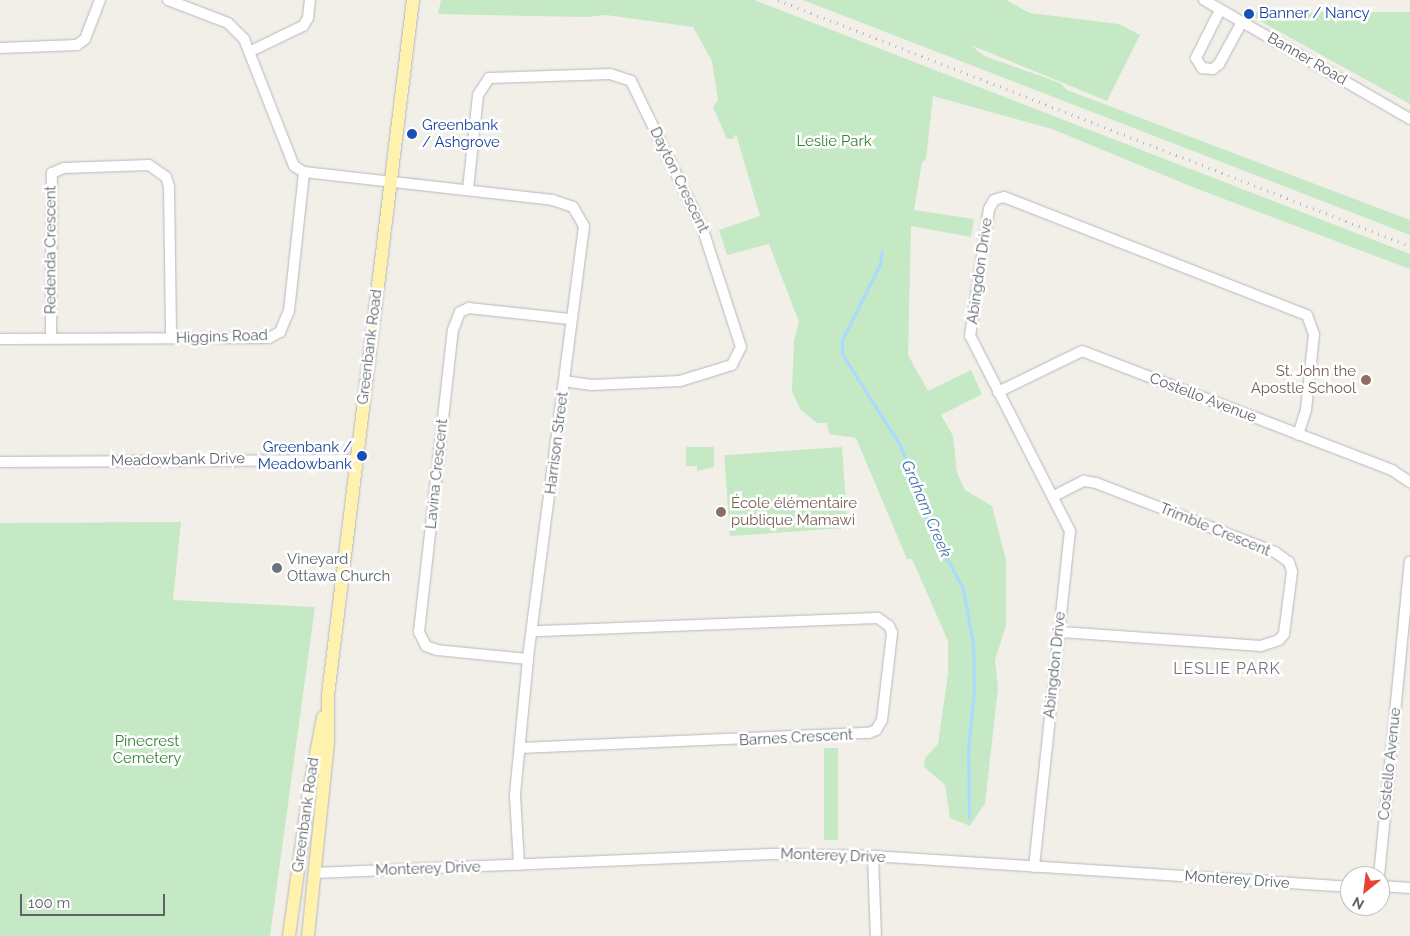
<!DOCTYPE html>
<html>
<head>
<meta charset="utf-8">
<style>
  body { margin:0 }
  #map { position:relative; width:1410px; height:936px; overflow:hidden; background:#f1efe8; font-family:Raleway,sans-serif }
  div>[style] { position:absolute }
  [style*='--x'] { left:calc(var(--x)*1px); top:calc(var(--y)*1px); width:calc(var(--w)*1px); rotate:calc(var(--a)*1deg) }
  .green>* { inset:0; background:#c5e8c5; transform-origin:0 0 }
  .stream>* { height:3px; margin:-1.5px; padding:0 1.5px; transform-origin:1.5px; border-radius:1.5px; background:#aadaff }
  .roads { filter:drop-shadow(0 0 1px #b5b8bc) drop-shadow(0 0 1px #b5b8bc) }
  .minor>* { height:10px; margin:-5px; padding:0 5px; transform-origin:5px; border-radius:5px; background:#fff }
  .major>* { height:12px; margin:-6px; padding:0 6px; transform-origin:6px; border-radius:6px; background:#fff2af }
  .rail>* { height:3px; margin-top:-1.5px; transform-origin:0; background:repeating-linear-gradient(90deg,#b6b7b8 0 1px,transparent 0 7px) }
  .dots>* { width:14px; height:14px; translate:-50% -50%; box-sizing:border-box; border:2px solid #fff; border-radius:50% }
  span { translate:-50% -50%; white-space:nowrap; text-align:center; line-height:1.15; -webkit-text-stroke:5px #fff; paint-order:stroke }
  .transit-label { font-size:15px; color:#164399 }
  .left { translate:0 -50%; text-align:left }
  .right { translate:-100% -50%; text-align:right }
  .street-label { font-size:15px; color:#5f6368 }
  .park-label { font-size:15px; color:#348238 }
  .education-label { font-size:15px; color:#785e54 }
  .worship-label { font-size:15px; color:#5b616d }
  .water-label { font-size:16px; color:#4174aa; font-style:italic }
  .neighbourhood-label { font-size:16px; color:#70757a; letter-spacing:1px }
  .north { position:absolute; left:1340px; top:866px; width:50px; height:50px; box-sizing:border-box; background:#fff; border:1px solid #bfc1c3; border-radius:50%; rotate:209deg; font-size:14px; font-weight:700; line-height:20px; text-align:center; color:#5f6368 }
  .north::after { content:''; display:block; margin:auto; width:18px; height:22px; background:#ea4335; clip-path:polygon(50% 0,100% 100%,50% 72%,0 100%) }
  .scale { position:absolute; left:20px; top:894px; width:145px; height:22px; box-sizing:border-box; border:2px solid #5f6368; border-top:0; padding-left:6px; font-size:15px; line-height:18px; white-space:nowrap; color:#5f6368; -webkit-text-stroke:4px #fff; paint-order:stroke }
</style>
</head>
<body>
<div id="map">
  <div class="green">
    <div style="clip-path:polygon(441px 0,754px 0,1410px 254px,1410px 269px,1195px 188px,1052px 129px,933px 96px,926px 159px,922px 162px,914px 210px,974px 219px,971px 237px,911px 226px,908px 355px,928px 391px,971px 370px,982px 394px,941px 415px,953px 436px,957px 473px,965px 490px,992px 506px,1006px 560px,1006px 625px,995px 660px,998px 688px,985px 803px,970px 826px,950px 818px,945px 785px,924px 767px,925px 758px,938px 744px,948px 674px,948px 641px,912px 559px,907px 559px,856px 438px,829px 434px,827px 423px,817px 423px,801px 410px,792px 392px,794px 341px,799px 322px,769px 244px,727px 255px,719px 230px,760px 216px,736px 134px,733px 139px,727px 139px,713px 107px,718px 100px,712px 61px,693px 27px,606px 15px,587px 17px,438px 14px)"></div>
    <div style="clip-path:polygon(803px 0,1006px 0,1030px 13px,1119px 24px,1140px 35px,1107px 101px,971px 45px,984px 56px,1060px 83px,1067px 90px,1410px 220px,1410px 235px)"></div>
    <div style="clip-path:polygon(1244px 12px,1410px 12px,1410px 104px)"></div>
    <div style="clip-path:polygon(686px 447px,714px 447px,714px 467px,697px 471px,697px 466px,686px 466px)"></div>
    <div style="left:842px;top:447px;width:81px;height:118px;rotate:86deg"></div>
    <div style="clip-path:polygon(181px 522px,173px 600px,315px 607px,270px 936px,0 936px,0 523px)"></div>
    <div style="left:824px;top:748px;width:14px;height:92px"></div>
  </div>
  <div class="stream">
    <div style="--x:882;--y:251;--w:13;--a:99"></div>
    <div style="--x:880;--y:264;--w:85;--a:116.6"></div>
    <div style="--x:842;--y:340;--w:14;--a:90"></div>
    <div style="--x:842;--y:354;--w:108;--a:57.5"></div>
    <div style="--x:900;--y:445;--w:91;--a:69.4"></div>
    <div style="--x:932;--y:530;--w:67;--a:62.3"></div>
    <div style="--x:963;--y:589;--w:56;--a:79.7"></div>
    <div style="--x:973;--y:644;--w:46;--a:88.8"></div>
    <div style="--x:974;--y:690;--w:59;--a:95.8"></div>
    <div style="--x:968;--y:749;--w:69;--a:89.2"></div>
  </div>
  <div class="roads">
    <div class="minor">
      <div style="--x:168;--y:0;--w:64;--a:21"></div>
      <div style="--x:228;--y:23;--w:23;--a:45"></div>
      <div style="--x:244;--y:39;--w:136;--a:68.5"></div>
      <div style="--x:294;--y:166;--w:12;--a:31"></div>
      <div style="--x:304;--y:172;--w:250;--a:6.4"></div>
      <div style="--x:552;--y:200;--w:22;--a:18"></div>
      <div style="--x:573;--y:207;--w:22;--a:60"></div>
      <div style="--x:584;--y:226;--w:437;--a:97.4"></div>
      <div style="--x:528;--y:659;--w:137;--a:95.5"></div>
      <div style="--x:515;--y:795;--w:70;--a:86.7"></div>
      <div style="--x:1204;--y:0;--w:238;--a:30"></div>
      <div style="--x:1220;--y:10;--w:54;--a:116.6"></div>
      <div style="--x:1196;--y:58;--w:12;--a:59"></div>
      <div style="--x:1202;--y:68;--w:11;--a:5"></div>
      <div style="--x:1213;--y:69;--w:8;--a:-40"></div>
      <div style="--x:1219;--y:64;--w:48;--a:-61.3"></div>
      <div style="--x:0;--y:48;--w:77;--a:-2.2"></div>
      <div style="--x:77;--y:45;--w:10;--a:-37"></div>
      <div style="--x:85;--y:39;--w:42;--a:-69"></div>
      <div style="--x:251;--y:51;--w:58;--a:-25.7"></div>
      <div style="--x:303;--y:26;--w:9;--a:-58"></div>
      <div style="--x:308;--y:18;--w:18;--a:-84"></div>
      <div style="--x:468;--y:189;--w:95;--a:-83.9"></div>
      <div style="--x:478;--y:95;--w:20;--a:-57"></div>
      <div style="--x:489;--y:78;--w:121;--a:-1.9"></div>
      <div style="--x:610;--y:74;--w:22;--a:18"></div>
      <div style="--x:631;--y:81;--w:162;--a:64.1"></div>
      <div style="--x:702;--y:227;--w:126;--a:72"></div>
      <div style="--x:741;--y:347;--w:20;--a:117"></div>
      <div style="--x:732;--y:365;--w:54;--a:162.9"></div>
      <div style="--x:680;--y:381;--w:88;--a:177.4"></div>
      <div style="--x:592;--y:385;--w:27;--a:-172"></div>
      <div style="--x:51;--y:338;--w:165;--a:-89.7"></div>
      <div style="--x:52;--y:173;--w:13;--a:-23"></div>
      <div style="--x:64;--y:168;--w:85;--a:-2"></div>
      <div style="--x:149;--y:165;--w:21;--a:35"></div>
      <div style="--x:166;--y:177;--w:10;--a:73"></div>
      <div style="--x:169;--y:187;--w:151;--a:89.2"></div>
      <div style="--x:0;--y:339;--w:269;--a:-0.2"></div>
      <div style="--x:269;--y:338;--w:13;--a:-29"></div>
      <div style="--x:280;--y:332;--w:23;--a:-67"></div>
      <div style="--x:289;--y:311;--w:140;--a:-83.8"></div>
      <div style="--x:998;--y:392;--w:93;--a:-26"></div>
      <div style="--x:1082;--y:351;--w:332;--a:21"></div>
      <div style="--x:1392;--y:470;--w:22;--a:34"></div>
      <div style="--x:0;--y:462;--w:356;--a:-0.3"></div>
      <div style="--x:1054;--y:496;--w:34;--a:-27"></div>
      <div style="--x:1084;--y:481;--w:12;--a:9"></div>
      <div style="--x:1096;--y:483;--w:192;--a:21.1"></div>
      <div style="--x:1275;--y:552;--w:17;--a:36"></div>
      <div style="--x:1289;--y:562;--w:10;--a:73"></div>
      <div style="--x:1292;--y:572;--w:63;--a:97.4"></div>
      <div style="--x:1284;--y:634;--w:8;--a:130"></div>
      <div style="--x:1279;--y:640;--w:20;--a:162"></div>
      <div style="--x:1260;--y:646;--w:202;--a:-176"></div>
      <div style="--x:528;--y:659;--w:91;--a:-174.4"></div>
      <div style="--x:437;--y:650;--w:12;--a:-160"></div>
      <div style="--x:426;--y:646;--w:16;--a:-117"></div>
      <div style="--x:419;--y:632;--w:304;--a:-83.6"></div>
      <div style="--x:453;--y:330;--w:19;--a:-69"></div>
      <div style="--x:460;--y:312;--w:10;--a:-24"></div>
      <div style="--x:469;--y:308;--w:103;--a:6.2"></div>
      <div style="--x:520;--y:748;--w:349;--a:-2.5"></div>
      <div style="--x:869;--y:733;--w:8;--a:-23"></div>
      <div style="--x:876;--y:730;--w:12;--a:-59"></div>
      <div style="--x:882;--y:720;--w:88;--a:-83.4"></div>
      <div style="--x:892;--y:633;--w:8;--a:-113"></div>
      <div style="--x:889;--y:626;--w:14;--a:-144"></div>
      <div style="--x:878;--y:618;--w:345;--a:177.8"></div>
      <div style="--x:873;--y:856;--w:80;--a:87.9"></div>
      <div style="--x:1034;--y:867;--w:338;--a:-83.9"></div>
      <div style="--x:1070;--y:531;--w:219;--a:-117.1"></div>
      <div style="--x:970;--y:336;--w:128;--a:-81.5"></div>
      <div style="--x:989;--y:209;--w:10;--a:-61"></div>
      <div style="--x:994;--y:200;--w:10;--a:-17"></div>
      <div style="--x:1004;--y:197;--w:325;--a:21.3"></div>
      <div style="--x:1307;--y:315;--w:20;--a:70"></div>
      <div style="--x:1314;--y:334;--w:76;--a:96"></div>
      <div style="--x:1306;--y:410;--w:26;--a:108"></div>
      <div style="--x:315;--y:873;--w:462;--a:-2.4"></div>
      <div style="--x:777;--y:854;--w:96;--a:1.2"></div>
      <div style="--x:873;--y:856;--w:478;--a:3.7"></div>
      <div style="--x:1379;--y:876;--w:316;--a:-84.4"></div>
      <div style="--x:1380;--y:886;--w:30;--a:4"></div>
    </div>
    <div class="major">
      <div style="--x:289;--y:936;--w:146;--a:-82.1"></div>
      <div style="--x:309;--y:791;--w:75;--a:-79.3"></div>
      <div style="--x:308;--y:936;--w:195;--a:-84.1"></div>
      <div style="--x:328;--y:742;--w:47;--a:-90"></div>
      <div style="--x:328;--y:695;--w:700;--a:-83.03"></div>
    </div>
  </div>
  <div class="rail">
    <div style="--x:778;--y:0;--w:678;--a:21.27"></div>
  </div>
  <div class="dots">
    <div style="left:1249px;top:14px;background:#1a4fb4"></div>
    <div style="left:412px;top:134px;background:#1a4fb4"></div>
    <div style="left:1366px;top:380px;background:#8d6e63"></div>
    <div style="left:362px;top:456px;background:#1a4fb4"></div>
    <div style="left:721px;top:512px;background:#8d6e63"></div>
    <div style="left:277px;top:568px;background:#6b7280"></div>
  </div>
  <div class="transit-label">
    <span class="left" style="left:1259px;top:14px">Banner / Nancy</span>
    <span class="left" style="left:422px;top:134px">Greenbank<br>/ Ashgrove</span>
    <span class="right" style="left:352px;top:456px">Greenbank /<br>Meadowbank</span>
  </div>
  <div class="street-label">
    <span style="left:1307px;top:59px;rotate:30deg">Banner Road</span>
    <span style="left:679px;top:180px;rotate:64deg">Dayton Crescent</span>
    <span style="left:51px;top:250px;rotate:-90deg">Redenda Crescent</span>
    <span style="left:980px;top:271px;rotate:-82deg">Abingdon Drive</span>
    <span style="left:222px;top:337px;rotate:-2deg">Higgins Road</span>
    <span style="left:370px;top:347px;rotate:-83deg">Greenbank Road</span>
    <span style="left:1203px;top:398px;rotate:21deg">Costello Avenue</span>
    <span style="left:557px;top:443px;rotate:-83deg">Harrison Street</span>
    <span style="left:178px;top:460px;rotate:-1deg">Meadowbank Drive</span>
    <span style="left:437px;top:474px;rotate:-84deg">Lavina Crescent</span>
    <span style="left:1215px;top:530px;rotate:22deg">Trimble Crescent</span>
    <span style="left:1055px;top:665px;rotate:-84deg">Abingdon Drive</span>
    <span style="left:796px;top:738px;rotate:-3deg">Barnes Crescent</span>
    <span style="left:1390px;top:764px;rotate:-84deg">Costello Avenue</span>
    <span style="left:306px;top:815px;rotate:-82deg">Greenbank Road</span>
    <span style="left:833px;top:856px;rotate:2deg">Monterey Drive</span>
    <span style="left:428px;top:869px;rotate:-2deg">Monterey Drive</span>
    <span style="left:1237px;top:880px;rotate:4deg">Monterey Drive</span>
  </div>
  <div class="park-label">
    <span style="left:834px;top:142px">Leslie Park</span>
    <span style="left:147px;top:750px">Pinecrest<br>Cemetery</span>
  </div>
  <div class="education-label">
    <span class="right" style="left:1356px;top:380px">St. John the<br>Apostle School</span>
    <span class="left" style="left:731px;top:512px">École élémentaire<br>publique Mamawi</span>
  </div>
  <div class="worship-label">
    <span class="left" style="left:287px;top:568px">Vineyard<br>Ottawa Church</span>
  </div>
  <div class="water-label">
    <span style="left:926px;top:509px;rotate:67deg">Graham Creek</span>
  </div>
  <div class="neighbourhood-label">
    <span style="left:1227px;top:669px">LESLIE PARK</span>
  </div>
  <div class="north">N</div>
  <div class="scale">100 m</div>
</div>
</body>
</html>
